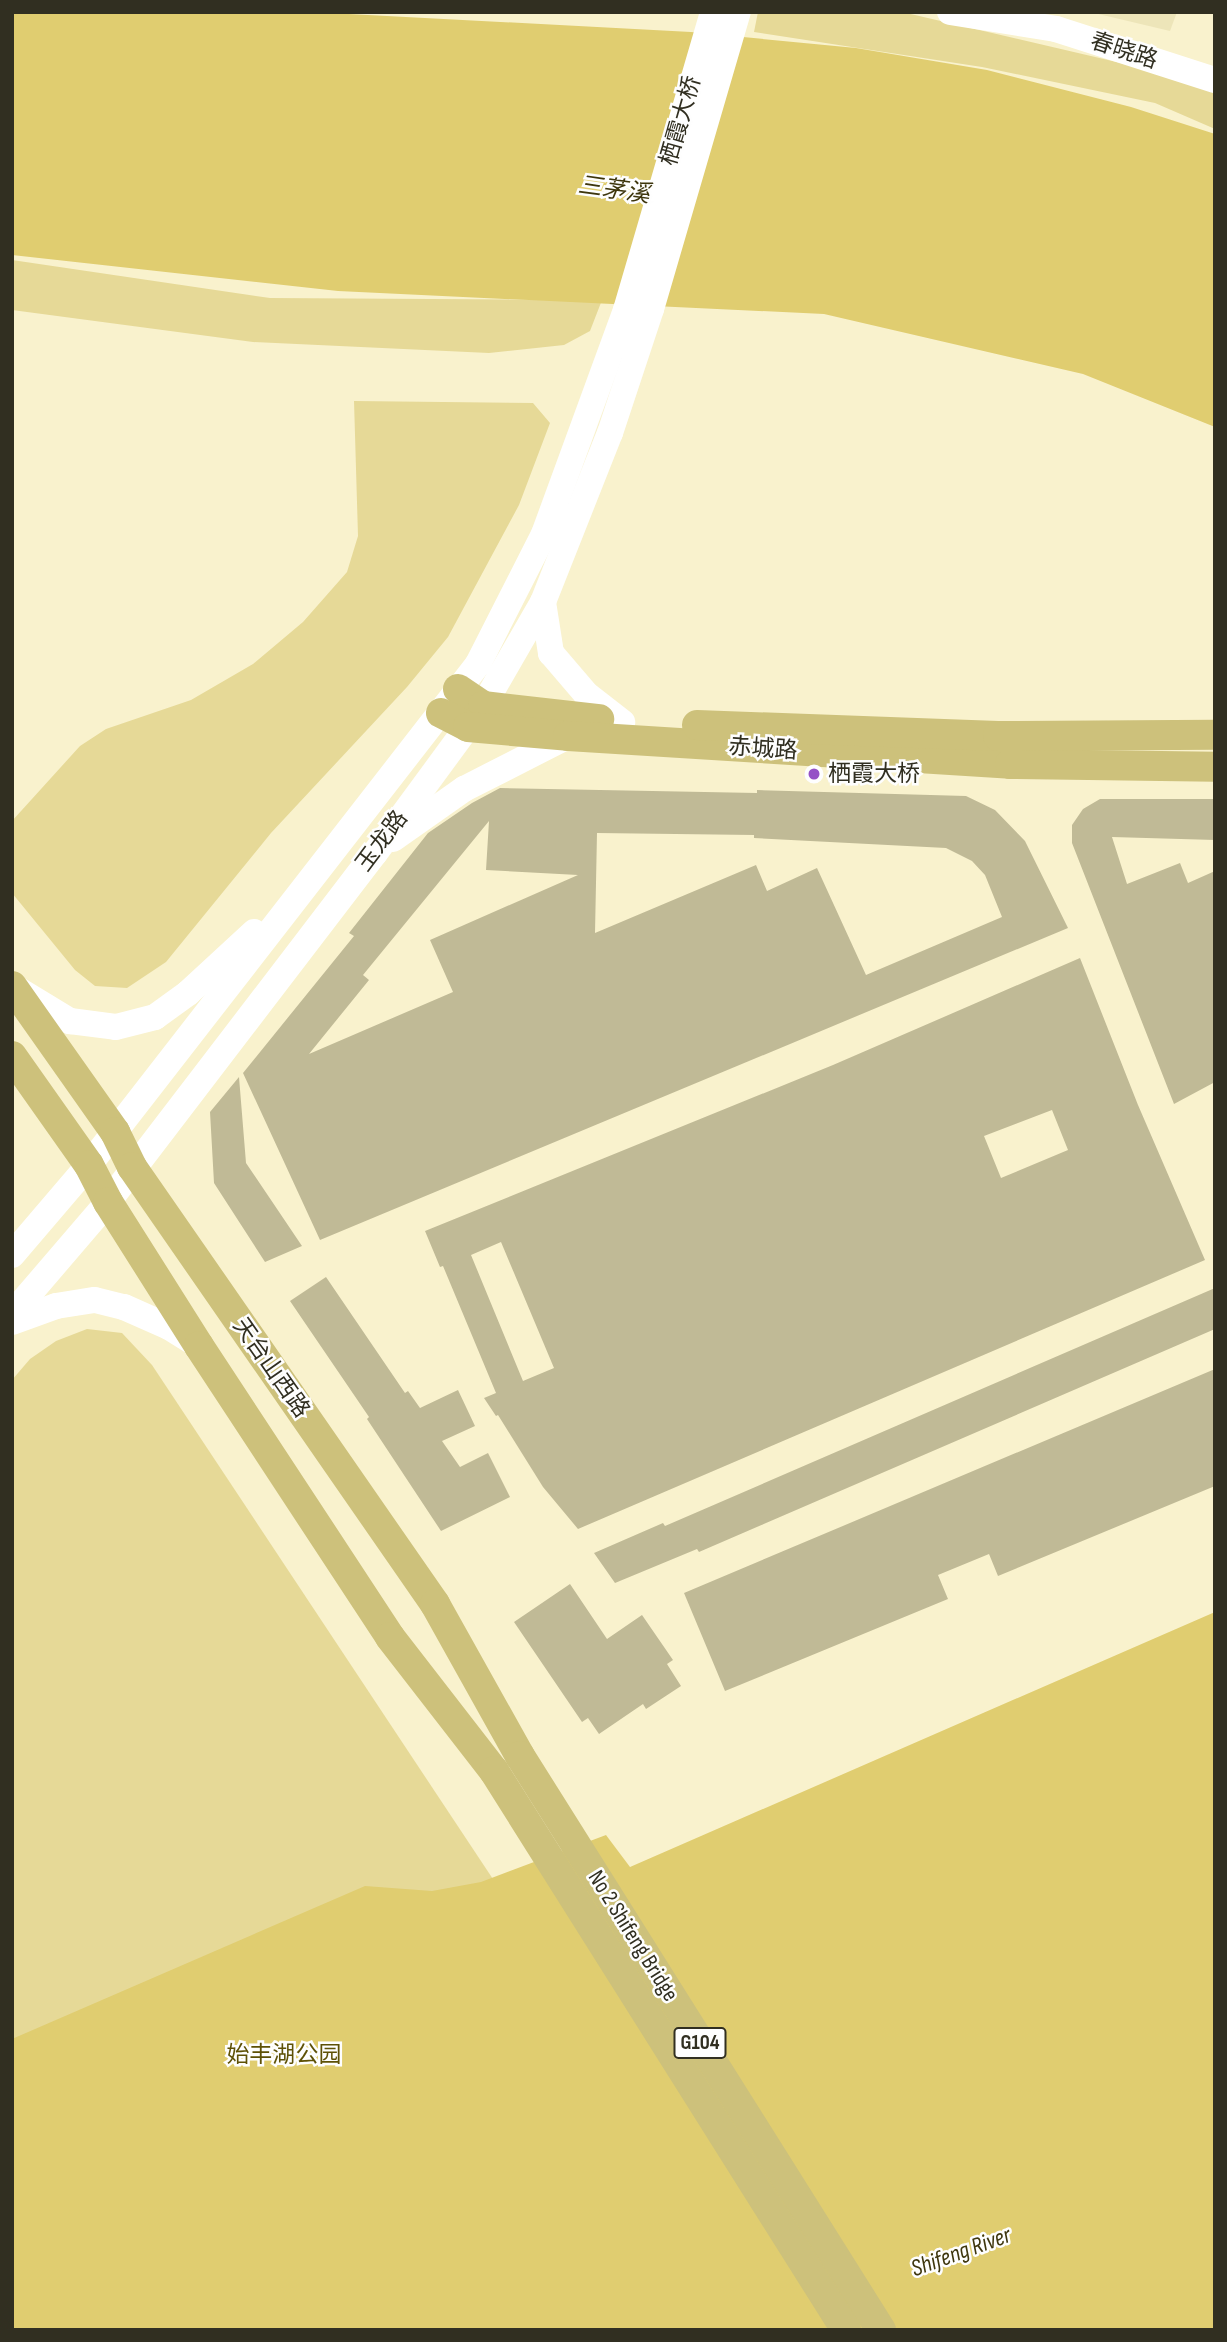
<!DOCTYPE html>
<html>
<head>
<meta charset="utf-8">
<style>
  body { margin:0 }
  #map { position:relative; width:1227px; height:2342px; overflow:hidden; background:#f9f2cd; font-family:"Sofia Sans Condensed","Noto Sans SC",sans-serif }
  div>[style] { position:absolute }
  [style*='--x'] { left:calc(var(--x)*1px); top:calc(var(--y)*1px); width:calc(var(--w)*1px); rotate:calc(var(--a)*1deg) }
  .built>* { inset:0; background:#ede5b9 }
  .green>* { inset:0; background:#e6d997 }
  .water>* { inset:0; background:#e0cd70 }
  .building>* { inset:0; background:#c0ba96 }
  .secondary>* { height:26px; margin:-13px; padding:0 13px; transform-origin:13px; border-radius:13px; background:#fff }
  .primary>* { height:30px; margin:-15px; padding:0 15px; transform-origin:15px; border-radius:15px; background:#cdc17b }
  .dots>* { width:19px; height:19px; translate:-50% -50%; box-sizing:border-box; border:4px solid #fefefe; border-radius:50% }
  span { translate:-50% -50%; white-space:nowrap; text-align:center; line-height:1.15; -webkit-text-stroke:5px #fefefe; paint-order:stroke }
  .shield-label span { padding:2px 5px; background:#fefefe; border:2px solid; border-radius:5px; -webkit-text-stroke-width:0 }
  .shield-label { font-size:21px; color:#312f21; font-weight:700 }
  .street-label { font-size:23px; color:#312f21 }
  .poi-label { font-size:23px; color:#312f21 }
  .left { translate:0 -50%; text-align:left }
  .park-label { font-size:23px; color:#5e5106 }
  .water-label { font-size:24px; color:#3e360d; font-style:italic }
  .frame { position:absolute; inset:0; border:14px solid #312f21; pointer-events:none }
</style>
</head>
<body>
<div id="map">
  <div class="built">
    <div style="clip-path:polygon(1090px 12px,1177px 12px,1170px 31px)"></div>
  </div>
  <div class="green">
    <div style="clip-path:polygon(758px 12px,902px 12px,1215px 85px,1215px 129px,1155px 103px,982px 67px,754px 32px)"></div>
    <div style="clip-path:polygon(12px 260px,270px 298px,602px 300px,590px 331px,564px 345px,489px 353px,253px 342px,12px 310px)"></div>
    <div style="clip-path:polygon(354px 401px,533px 403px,550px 423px,519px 505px,448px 637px,407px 687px,271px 833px,166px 962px,127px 988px,95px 986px,75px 970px,12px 893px,12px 821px,80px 746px,106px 729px,191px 700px,253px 664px,303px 622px,347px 572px,358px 536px)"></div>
    <div style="clip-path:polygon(87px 1329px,122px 1333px,152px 1365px,792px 2330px,12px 2330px,12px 1380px,30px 1359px,56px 1341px)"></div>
  </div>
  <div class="water">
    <div style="clip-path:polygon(12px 12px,311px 12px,691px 32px,856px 48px,987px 70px,1131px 107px,1215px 134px,1215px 427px,1083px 374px,824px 314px,338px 291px,12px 255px)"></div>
    <div style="clip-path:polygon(1215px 1612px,1215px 2330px,12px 2330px,12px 2039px,365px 1886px,432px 1891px,481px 1882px,606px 1835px,630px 1867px)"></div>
  </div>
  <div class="building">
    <div style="clip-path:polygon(evenodd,500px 788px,757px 793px,757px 790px,966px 796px,995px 810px,1025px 841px,1068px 928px,320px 1240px,243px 1073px,354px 936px,349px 933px,428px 833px,472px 803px,500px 788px,489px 821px,486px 870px,578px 875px,430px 940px,453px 992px,309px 1054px,369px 980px,363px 975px,489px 821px,500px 788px,597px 833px,754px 835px,754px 838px,946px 848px,972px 861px,985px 875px,1002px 917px,866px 975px,817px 868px,767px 891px,756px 865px,595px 933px,597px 833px)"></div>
    <div style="clip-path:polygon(1100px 799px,1215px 799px,1215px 840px,1112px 837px,1127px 884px,1180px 863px,1188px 883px,1215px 871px,1215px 1082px,1174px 1104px,1072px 843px,1072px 825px,1083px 809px)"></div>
    <div style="clip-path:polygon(evenodd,1080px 958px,1138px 1105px,1205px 1260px,578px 1529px,543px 1487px,498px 1415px,496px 1416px,484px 1398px,496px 1393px,443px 1266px,440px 1267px,425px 1231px,833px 1065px,1080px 958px,1052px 1110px,1068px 1150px,1001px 1178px,984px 1136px,1052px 1110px,1080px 958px,501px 1242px,554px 1368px,523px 1381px,471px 1255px,501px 1242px)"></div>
    <div style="clip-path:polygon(239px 1077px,246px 1163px,302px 1246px,265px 1262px,214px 1183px,210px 1112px)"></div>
    <div style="clip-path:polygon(326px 1277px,405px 1393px,408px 1391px,420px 1408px,458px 1390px,475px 1426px,442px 1441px,460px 1467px,488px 1453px,510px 1497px,441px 1531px,367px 1419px,369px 1417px,290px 1301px)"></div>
    <div style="clip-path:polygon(1215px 1288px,1215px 1329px,699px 1552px,697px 1549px,615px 1583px,594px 1553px,663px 1523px,665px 1526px)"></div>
    <div style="clip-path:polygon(1215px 1369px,1215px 1486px,998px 1576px,989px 1554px,938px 1575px,948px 1599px,725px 1691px,684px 1593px)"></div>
    <div style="clip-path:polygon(570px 1584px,607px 1639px,642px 1615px,673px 1660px,667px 1664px,681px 1686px,646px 1709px,643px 1704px,599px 1734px,588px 1718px,582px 1722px,514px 1622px)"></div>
  </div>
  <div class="secondary">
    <div style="--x:950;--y:12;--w:107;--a:9.1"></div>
    <div style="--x:1056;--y:29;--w:167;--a:17.8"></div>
    <div style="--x:543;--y:602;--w:52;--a:81.1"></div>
    <div style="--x:551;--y:653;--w:54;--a:49.5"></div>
    <div style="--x:586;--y:694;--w:46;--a:37.9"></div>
    <div style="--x:393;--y:839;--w:87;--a:-35.2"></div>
    <div style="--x:464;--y:789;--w:117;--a:-27"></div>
    <div style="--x:14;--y:987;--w:66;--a:31.3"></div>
    <div style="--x:70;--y:1021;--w:46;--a:7.4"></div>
    <div style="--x:116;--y:1027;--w:40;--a:-14.4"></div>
    <div style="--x:155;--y:1017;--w:41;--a:-36"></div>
    <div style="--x:188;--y:993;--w:90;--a:-42.7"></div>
    <div style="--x:12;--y:1255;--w:118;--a:-49.5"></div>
    <div style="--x:89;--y:1165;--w:634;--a:-52.17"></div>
    <div style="--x:478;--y:664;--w:146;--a:-63.1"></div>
    <div style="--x:544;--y:534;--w:239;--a:-69.9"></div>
    <div style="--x:626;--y:310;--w:310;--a:-73.7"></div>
    <div style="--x:12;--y:1314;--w:148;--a:-49.4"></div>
    <div style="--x:108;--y:1202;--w:439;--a:-52.6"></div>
    <div style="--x:375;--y:853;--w:182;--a:-53.7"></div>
    <div style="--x:483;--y:706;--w:120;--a:-60"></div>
    <div style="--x:543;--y:602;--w:182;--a:-68.4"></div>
    <div style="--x:610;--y:433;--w:131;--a:-71.7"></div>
    <div style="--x:651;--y:309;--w:309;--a:-73.7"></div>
    <div style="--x:12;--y:1322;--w:47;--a:-20"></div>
    <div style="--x:56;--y:1306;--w:39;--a:-9"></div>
    <div style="--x:95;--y:1300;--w:30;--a:14"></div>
    <div style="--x:124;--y:1307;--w:49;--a:24"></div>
    <div style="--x:169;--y:1327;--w:36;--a:32"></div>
  </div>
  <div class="primary">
    <div style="--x:458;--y:689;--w:30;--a:34"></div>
    <div style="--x:483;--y:706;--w:117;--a:6.4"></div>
    <div style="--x:441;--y:713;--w:30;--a:27"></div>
    <div style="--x:468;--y:727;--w:100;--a:5.1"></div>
    <div style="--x:568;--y:736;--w:443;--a:3.6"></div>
    <div style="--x:1010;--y:764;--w:205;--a:0.8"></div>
    <div style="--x:697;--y:725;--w:301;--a:2.1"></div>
    <div style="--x:998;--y:736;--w:217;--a:-0.3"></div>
    <div style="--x:12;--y:986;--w:179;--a:54.8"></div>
    <div style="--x:115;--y:1132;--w:39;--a:64"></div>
    <div style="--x:132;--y:1167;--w:532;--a:55.26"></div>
    <div style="--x:435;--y:1604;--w:174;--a:60.8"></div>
    <div style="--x:520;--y:1756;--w:678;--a:57.83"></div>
    <div style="--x:12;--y:1056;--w:133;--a:54.8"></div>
    <div style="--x:89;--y:1165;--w:42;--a:62.8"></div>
    <div style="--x:108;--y:1202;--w:170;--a:57.7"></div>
    <div style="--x:199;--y:1346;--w:348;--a:56.7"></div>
    <div style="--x:390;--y:1637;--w:170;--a:52.2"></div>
    <div style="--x:494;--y:1771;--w:661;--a:57.8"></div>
  </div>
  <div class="dots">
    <div style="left:814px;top:774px;background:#9551c6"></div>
  </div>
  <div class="shield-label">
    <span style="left:700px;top:2043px">G104</span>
  </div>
  <div class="street-label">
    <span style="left:1124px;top:51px;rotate:18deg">春晓路</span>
    <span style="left:681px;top:121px;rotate:-74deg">栖霞大桥</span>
    <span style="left:763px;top:749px;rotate:4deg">赤城路</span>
    <span style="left:382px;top:841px;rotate:-53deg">玉龙路</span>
    <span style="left:271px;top:1368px;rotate:55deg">天台山西路</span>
    <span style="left:633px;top:1936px;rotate:58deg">No 2 Shifeng Bridge</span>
  </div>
  <div class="poi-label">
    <span class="left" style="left:828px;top:774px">栖霞大桥</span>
  </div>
  <div class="park-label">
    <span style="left:284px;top:2055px">始丰湖公园</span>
  </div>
  <div class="water-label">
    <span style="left:614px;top:190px;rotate:8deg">三茅溪</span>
    <span style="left:961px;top:2252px;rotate:-20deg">Shifeng River</span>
  </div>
  <div class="frame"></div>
</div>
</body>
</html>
